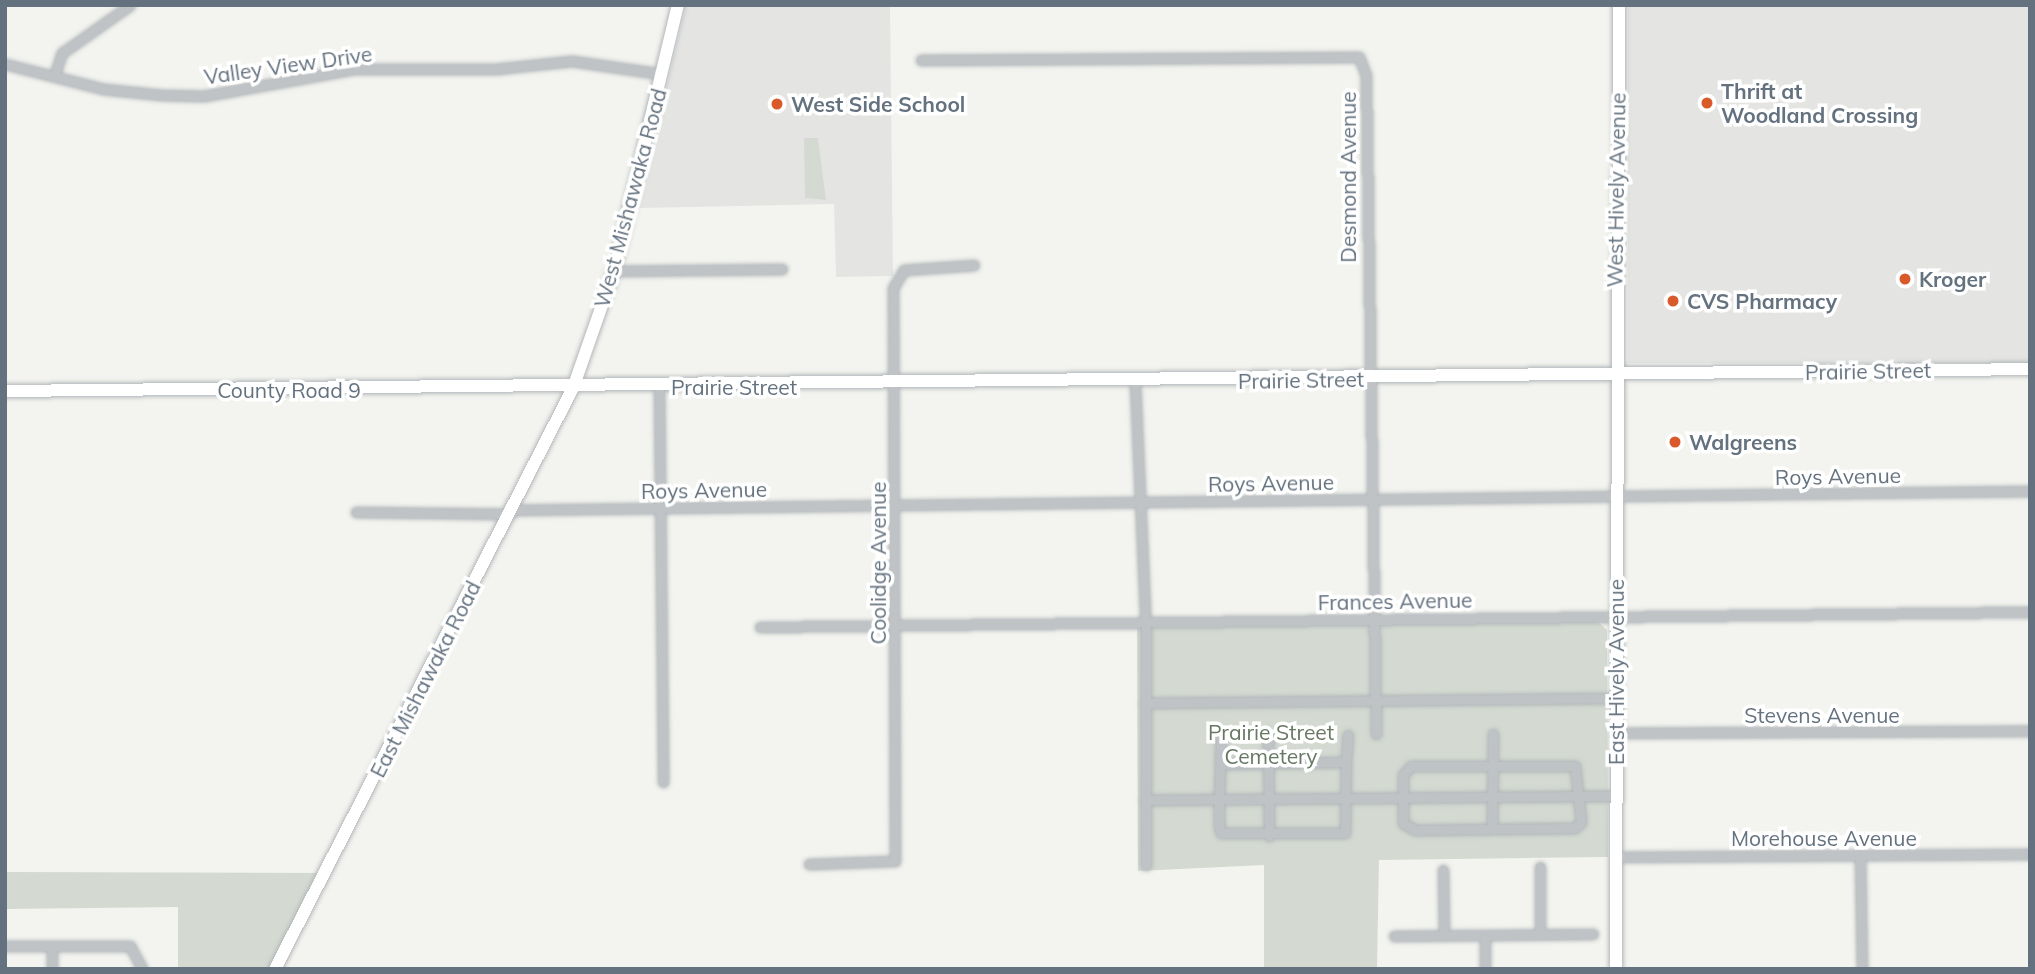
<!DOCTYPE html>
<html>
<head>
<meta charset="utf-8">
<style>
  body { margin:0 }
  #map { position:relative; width:2035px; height:974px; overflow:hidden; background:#f3f4ef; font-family:Mulish,sans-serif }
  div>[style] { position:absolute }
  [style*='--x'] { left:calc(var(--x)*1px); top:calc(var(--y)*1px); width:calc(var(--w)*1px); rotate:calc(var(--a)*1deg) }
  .built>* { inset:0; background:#e4e5e3; transform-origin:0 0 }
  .green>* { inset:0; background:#d4dad1 }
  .roads { filter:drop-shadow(0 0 2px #b2b6ba) drop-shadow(0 0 2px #b2b6ba) }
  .street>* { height:9px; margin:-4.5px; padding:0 4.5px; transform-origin:4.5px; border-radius:4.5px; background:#bfc3c6 }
  .secondary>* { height:12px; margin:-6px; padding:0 6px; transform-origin:6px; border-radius:6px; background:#fff }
  .dots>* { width:19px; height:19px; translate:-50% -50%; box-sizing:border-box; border:4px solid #fff; border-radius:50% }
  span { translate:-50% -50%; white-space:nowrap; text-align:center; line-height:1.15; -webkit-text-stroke:7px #fff; paint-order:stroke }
  .street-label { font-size:21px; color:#64727f }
  .poi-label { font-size:21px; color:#64727f; font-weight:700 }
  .left { translate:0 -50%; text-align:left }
  .park-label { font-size:21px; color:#667762 }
  .frame { position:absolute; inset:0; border:7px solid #64727f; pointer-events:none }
</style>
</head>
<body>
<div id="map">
  <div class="built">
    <div style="clip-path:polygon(686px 5px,890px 5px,893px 276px,836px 277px,834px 204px,639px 208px)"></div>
    <div style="left:1628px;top:5px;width:402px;height:358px"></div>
  </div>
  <div class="green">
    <div style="clip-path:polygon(804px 138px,818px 138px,826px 200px,805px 198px)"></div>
    <div style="clip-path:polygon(1596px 620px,1607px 630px,1608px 857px,1379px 860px,1377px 969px,1264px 969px,1264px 865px,1138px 871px,1137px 625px)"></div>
    <div style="clip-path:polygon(5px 872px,319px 873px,269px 969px,178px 969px,178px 907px,5px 909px)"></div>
  </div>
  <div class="roads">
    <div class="street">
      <div style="--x:921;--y:60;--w:438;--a:-0.4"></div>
      <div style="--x:1359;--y:57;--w:19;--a:69"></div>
      <div style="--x:1366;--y:75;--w:659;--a:89.13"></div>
      <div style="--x:5;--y:64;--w:101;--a:14.3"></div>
      <div style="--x:103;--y:89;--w:59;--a:5.8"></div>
      <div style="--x:162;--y:95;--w:42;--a:1.4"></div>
      <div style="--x:204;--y:96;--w:152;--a:-10.2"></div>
      <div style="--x:354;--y:69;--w:142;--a:0"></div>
      <div style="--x:496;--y:69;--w:76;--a:-6"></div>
      <div style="--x:572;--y:61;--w:91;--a:8.2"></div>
      <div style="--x:55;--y:74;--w:22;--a:-72"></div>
      <div style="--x:62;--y:53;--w:83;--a:-35.2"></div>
      <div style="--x:614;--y:271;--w:168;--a:-0.7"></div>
      <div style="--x:1135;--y:382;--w:248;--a:87.5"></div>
      <div style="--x:1146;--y:630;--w:235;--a:90"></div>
      <div style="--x:659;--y:387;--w:395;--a:89.4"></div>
      <div style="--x:512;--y:510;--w:1518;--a:-0.72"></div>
      <div style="--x:356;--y:512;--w:155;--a:0.7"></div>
      <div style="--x:760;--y:627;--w:1270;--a:-0.68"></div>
      <div style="--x:1145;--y:703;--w:470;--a:-0.6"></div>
      <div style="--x:1615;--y:733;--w:415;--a:-0.3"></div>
      <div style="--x:1268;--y:736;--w:100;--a:89.4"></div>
      <div style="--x:1346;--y:762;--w:27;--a:-86"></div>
      <div style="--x:1220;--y:764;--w:126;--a:-0.9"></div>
      <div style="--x:1346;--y:762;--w:71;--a:90.8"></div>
      <div style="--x:1345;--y:833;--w:124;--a:180"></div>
      <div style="--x:1221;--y:833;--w:7;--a:-106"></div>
      <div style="--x:1219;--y:826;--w:27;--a:-90"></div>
      <div style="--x:1219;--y:799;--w:35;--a:-88"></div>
      <div style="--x:1220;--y:764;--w:28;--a:-88"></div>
      <div style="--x:1411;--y:766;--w:164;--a:0"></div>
      <div style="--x:1575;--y:766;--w:56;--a:83.9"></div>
      <div style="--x:1581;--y:822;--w:8;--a:135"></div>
      <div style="--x:1575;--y:828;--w:160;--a:179.3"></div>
      <div style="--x:1415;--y:830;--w:14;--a:-150"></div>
      <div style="--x:1403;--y:823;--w:48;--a:-90"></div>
      <div style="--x:1403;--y:775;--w:12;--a:-48"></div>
      <div style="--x:1145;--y:800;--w:472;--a:-0.5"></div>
      <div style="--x:1492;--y:829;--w:95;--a:-89.4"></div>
      <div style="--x:1860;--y:855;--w:114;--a:89"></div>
      <div style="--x:1618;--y:857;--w:412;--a:-0.4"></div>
      <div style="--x:809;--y:864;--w:86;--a:-2"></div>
      <div style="--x:895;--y:861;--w:573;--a:-90.2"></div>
      <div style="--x:893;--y:288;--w:21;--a:-59"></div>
      <div style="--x:904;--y:270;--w:70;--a:-4.1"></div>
      <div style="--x:1540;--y:867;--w:67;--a:90"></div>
      <div style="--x:1443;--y:870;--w:65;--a:89.1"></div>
      <div style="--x:1394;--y:936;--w:199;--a:-0.6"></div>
      <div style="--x:1485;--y:936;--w:33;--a:90"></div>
      <div style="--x:5;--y:946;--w:125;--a:0"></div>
      <div style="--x:130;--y:946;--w:26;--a:62"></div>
      <div style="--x:52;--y:946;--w:23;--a:90"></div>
    </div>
    <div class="secondary">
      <div style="--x:5;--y:391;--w:2025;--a:-0.62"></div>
      <div style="--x:275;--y:969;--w:653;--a:-62.85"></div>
      <div style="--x:573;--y:388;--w:124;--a:-70.7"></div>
      <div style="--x:614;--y:271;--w:274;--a:-76.5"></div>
      <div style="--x:1616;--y:969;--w:964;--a:-89.82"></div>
    </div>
  </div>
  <div class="dots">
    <div style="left:1707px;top:103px;background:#d9592a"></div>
    <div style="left:777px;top:104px;background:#d9592a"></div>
    <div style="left:1905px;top:279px;background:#d9592a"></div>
    <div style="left:1673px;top:301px;background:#d9592a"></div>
    <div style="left:1675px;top:442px;background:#d9592a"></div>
  </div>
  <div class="street-label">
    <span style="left:288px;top:65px;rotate:-8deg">Valley View Drive</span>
    <span style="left:1348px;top:177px;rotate:-90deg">Desmond Avenue</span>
    <span style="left:1616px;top:190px;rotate:-89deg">West Hively Avenue</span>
    <span style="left:630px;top:198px;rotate:-75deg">West Mishawaka Road</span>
    <span style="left:1868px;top:371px;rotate:-1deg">Prairie Street</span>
    <span style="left:1301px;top:380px;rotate:-1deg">Prairie Street</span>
    <span style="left:734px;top:387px">Prairie Street</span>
    <span style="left:289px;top:390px">County Road 9</span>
    <span style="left:1838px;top:476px;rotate:-1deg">Roys Avenue</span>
    <span style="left:1271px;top:483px;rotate:-1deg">Roys Avenue</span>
    <span style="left:704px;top:490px;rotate:-1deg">Roys Avenue</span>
    <span style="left:878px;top:563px;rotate:-90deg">Coolidge Avenue</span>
    <span style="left:1395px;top:601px;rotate:-1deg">Frances Avenue</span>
    <span style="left:1616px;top:672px;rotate:-90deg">East Hively Avenue</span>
    <span style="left:425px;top:679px;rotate:-63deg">East Mishawaka Road</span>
    <span style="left:1822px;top:715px">Stevens Avenue</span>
    <span style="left:1824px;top:838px">Morehouse Avenue</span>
  </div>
  <div class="poi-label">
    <span class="left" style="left:1721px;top:103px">Thrift at<br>Woodland Crossing</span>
    <span class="left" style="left:791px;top:104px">West Side School</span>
    <span class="left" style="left:1919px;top:279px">Kroger</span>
    <span class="left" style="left:1687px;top:301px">CVS Pharmacy</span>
    <span class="left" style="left:1689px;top:442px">Walgreens</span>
  </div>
  <div class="park-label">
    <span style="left:1271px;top:744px">Prairie Street<br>Cemetery</span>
  </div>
  <div class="frame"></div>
</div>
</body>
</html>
